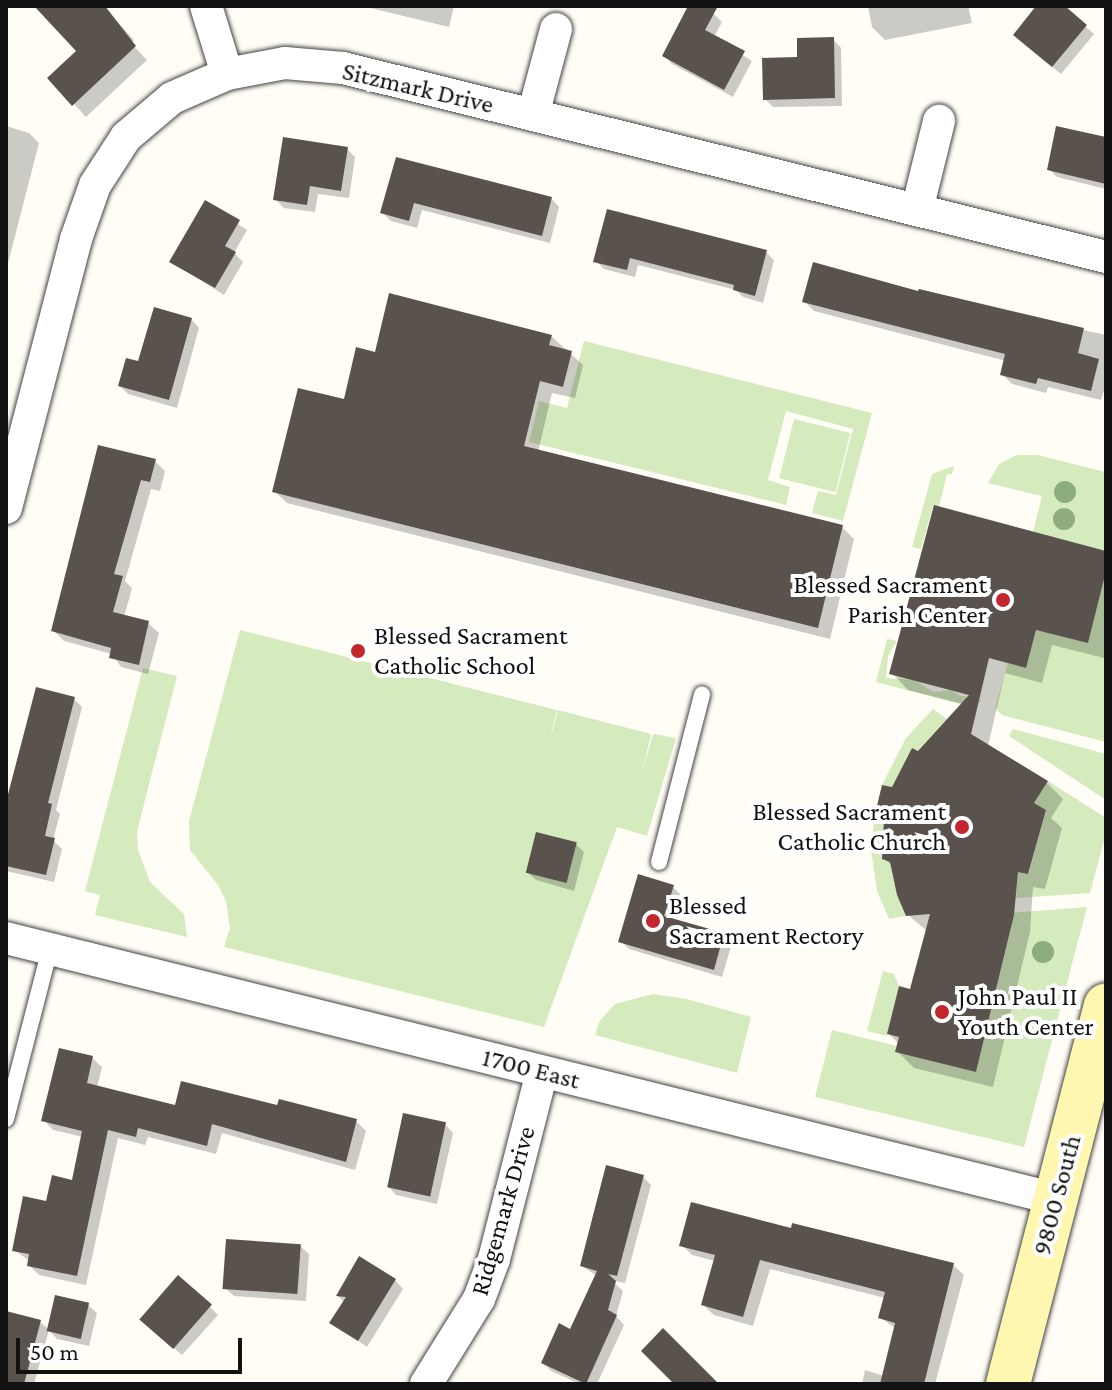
<!DOCTYPE html>
<html>
<head>
<meta charset="utf-8">
<style>
  body { margin:0 }
  #map { position:relative; width:1112px; height:1390px; overflow:hidden; background:#fffdf5; font-family:"Crimson Pro",serif }
  div>[style] { position:absolute }
  [style*='--x'] { left:calc(var(--x)*1px); top:calc(var(--y)*1px); width:calc(var(--w)*1px); rotate:calc(var(--a)*1deg) }
  .green>* { inset:0; background:#d5ebbd; transform-origin:0 0 }
  .shadow>* { inset:0; background:#0003 }
  .building>* { inset:0; background:#5a524d; transform-origin:0 0 }
  .roads { filter:drop-shadow(0 0 2px #444) drop-shadow(0 0 2px #444) }
  .lane>* { height:16px; margin:-8px; padding:0 8px; transform-origin:8px; border-radius:8px; background:#fff }
  .street>* { height:32px; margin:-16px; padding:0 16px; transform-origin:16px; border-radius:16px; background:#fff }
  .secondary>* { height:44px; margin:-22px; padding:0 22px; transform-origin:22px; border-radius:22px; background:#fff6b0 }
  .trees>* { width:22px; height:22px; margin:-11px; border-radius:50%; background:#8dad7f }
  .dots>* { width:22px; height:22px; translate:-50% -50%; box-sizing:border-box; border:4px solid #fff; border-radius:50% }
  span { translate:-50% -50%; white-space:nowrap; text-align:center; line-height:1.15; -webkit-text-stroke:8px #fff; paint-order:stroke }
  .street-label { font-size:26px; color:#111 }
  .poi-label { font-size:26px; color:#111 }
  .right { translate:-100% -50%; text-align:right }
  .left { translate:0 -50%; text-align:left }
  .frame { position:absolute; inset:0; border:8px solid #111; pointer-events:none }
  .scale { position:absolute; left:16px; top:1338px; width:226px; height:36px; box-sizing:border-box; border:4px solid #111; border-top:0; padding-left:10px; font-size:24px; line-height:28px; white-space:nowrap; color:#111; -webkit-text-stroke:6px #fff; paint-order:stroke }
</style>
</head>
<body>
<div id="map">
  <div class="green">
    <div style="clip-path:polygon(584px 341px,872px 413px,843px 521px,812px 513px,818px 491px,836px 495px,853px 429px,786px 411px,768px 480px,790px 487px,786px 505px,529px 442px,539px 401px,567px 408px)"></div>
    <div style="left:794px;top:419px;width:58px;height:61px;rotate:14deg"></div>
    <div style="clip-path:polygon(1017px 455px,1038px 455px,1106px 472px,1106px 551px,1033px 532px,1042px 496px,988px 483px,999px 464px)"></div>
    <div style="clip-path:polygon(954px 466px,952px 474px,947px 474px,939px 507px,933px 506px,921px 549px,912px 547px,932px 474px)"></div>
    <div style="clip-path:polygon(1106px 571px,1106px 742px,1002px 715px,995px 708px,1008px 663px,1026px 668px,1036px 630px)"></div>
    <div style="clip-path:polygon(240px 630px,557px 710px,548px 748px,558px 710px,651px 734px,642px 773px,653px 734px,676px 738px,647px 836px,617px 827px,544px 1027px,224px 947px,230px 928px,226px 901px,218px 885px,190px 850px,189px 821px)"></div>
    <div style="clip-path:polygon(887px 639px,897px 641px,888px 656px,886px 678px,915px 680px,933px 692px,951px 690px,960px 696px,979px 697px,981px 701px,971px 707px,876px 682px)"></div>
    <div style="clip-path:polygon(143px 668px,177px 676px,137px 831px,138px 850px,150px 882px,184px 914px,187px 937px,95px 915px,100px 895px,85px 891px)"></div>
    <div style="clip-path:polygon(933px 709px,947px 719px,918px 751px,912px 748px,892px 787px,882px 785px,906px 738px)"></div>
    <div style="clip-path:polygon(1013px 729px,1106px 754px,1106px 800px,1009px 736px)"></div>
    <div style="clip-path:polygon(1048px 781px,1106px 818px,1106px 833px,1090px 893px,1016px 898px,1018px 872px,1029px 873px,1046px 810px,1034px 803px)"></div>
    <div style="clip-path:polygon(875px 815px,884px 817px,882px 859px,890px 862px,897px 895px,906px 916px,889px 919px,877px 891px,871px 850px)"></div>
    <div style="clip-path:polygon(1087px 907px,1024px 1147px,815px 1097px,832px 1030px,897px 1046px,896px 1052px,976px 1072px,1011px 929px,996px 914px)"></div>
    <div style="clip-path:polygon(883px 971px,894px 974px,899px 986px,887px 1036px,867px 1031px)"></div>
    <div style="clip-path:polygon(653px 994px,687px 999px,751px 1017px,737px 1073px,595px 1035px,599px 1022px,615px 1004px)"></div>
  </div>
  <div class="shadow">
    <div style="clip-path:polygon(58px 6px,103px 6px,134px 40px,131px 43px,147px 60px,86px 117px,74px 104px,79px 51px)"></div>
    <div style="clip-path:polygon(362px 6px,454px 6px,449px 27px)"></div>
    <div style="clip-path:polygon(691px 6px,700px 6px,714px 14px,722px 22px,714px 37px,752px 61px,733px 97px,672px 64px,664px 56px)"></div>
    <div style="clip-path:polygon(868px 6px,968px 6px,972px 23px,885px 40px,872px 27px)"></div>
    <div style="clip-path:polygon(1039px 6px,1062px 6px,1094px 34px,1061px 74px,1024px 43px)"></div>
    <div style="clip-path:polygon(833px 39px,841px 48px,842px 106px,773px 107px,765px 99px,799px 59px)"></div>
    <div style="clip-path:polygon(6px 126px,29px 133px,39px 143px,6px 271px)"></div>
    <div style="clip-path:polygon(1106px 140px,1106px 189px,1057px 177px,1049px 169px)"></div>
    <div style="clip-path:polygon(347px 149px,355px 157px,349px 198px,318px 194px,315px 212px,284px 208px,275px 199px)"></div>
    <div style="clip-path:polygon(485px 180px,551px 198px,559px 207px,550px 243px,422px 210px,417px 228px,391px 221px,382px 212px)"></div>
    <div style="clip-path:polygon(206px 203px,247px 230px,234px 253px,243px 262px,224px 295px,172px 262px)"></div>
    <div style="clip-path:polygon(608px 212px,766px 252px,774px 260px,763px 303px,743px 297px,736px 290px,638px 265px,635px 277px,604px 269px,596px 261px)"></div>
    <div style="clip-path:polygon(920px 294px,1106px 335px,1106px 384px,1101px 400px,1048px 387px,1046px 393px,1012px 384px,1002px 374px,1006px 361px,814px 311px,804px 301px)"></div>
    <div style="clip-path:polygon(191px 319px,199px 328px,177px 408px,128px 394px,120px 386px)"></div>
    <div style="clip-path:polygon(551px 336px,583px 365px,575px 398px,552px 393px,538px 452px,842px 527px,854px 539px,830px 639px,287px 503px,274px 491px,377px 354px)"></div>
    <div style="clip-path:polygon(100px 448px,155px 461px,165px 471px,160px 491px,151px 489px,125px 581px,132px 588px,124px 617px,148px 623px,159px 633px,148px 674px,121px 667px,112px 654px,64px 641px,53px 630px)"></div>
    <div style="clip-path:polygon(1106px 553px,1104px 658px,1052px 645px,1042px 683px,1005px 673px,988px 746px,1047px 783px,1063px 799px,1051px 818px,1062px 828px,1045px 889px,1033px 887px,1030px 932px,993px 1087px,914px 1068px,897px 1051px,899px 1044px,889px 1034px,912px 991px,927px 931px,908px 915px,894px 868px,884px 858px,886px 822px,877px 814px,919px 753px,963px 704px,908px 690px,892px 673px)"></div>
    <div style="clip-path:polygon(74px 699px,82px 707px,56px 810px,60px 814px,53px 840px,62px 849px,54px 882px,6px 871px,6px 813px)"></div>
    <div style="clip-path:polygon(576px 844px,584px 852px,574px 891px,536px 880px,527px 872px)"></div>
    <div style="clip-path:polygon(672px 886px,681px 895px,673px 920px,723px 935px,732px 943px,722px 977px,629px 949px,621px 941px)"></div>
    <div style="clip-path:polygon(92px 1058px,102px 1067px,97px 1088px,176px 1108px,279px 1107px,356px 1121px,366px 1131px,355px 1170px,222px 1133px,216px 1154px,148px 1137px,145px 1145px,118px 1138px,86px 1285px,39px 1275px,29px 1265px,30px 1261px,14px 1250px,48px 1204px,74px 1182px,83px 1137px,53px 1130px,44px 1120px)"></div>
    <div style="clip-path:polygon(445px 1124px,453px 1133px,437px 1204px,396px 1195px,388px 1186px)"></div>
    <div style="clip-path:polygon(643px 1177px,651px 1185px,625px 1283px,611px 1280px,623px 1291px,616px 1316px,624px 1325px,597px 1384px,580px 1384px,551px 1371px,543px 1363px,571px 1331px,597px 1276px,582px 1266px)"></div>
    <div style="clip-path:polygon(792px 1231px,953px 1265px,964px 1275px,935px 1384px,862px 1384px,865px 1370px,884px 1376px,896px 1329px,881px 1318px,885px 1298px,770px 1269px,753px 1326px,714px 1315px,703px 1305px,715px 1261px,692px 1255px,682px 1245px)"></div>
    <div style="clip-path:polygon(300px 1246px,309px 1254px,306px 1301px,234px 1296px,225px 1288px)"></div>
    <div style="clip-path:polygon(395px 1280px,403px 1289px,367px 1347px,332px 1322px,344px 1302px,338px 1296px)"></div>
    <div style="clip-path:polygon(88px 1305px,97px 1313px,89px 1346px,57px 1339px,49px 1330px)"></div>
    <div style="clip-path:polygon(210px 1307px,218px 1315px,182px 1355px,149px 1326px)"></div>
    <div style="clip-path:polygon(6px 1313px,40px 1322px,49px 1330px,34px 1384px,6px 1384px)"></div>
  </div>
  <div class="building">
    <div style="clip-path:polygon(34px 6px,105px 6px,136px 46px,72px 106px,47px 78px,76px 51px)"></div>
    <div style="clip-path:polygon(688px 6px,718px 6px,705px 30px,745px 51px,724px 90px,662px 56px)"></div>
    <div style="clip-path:polygon(1036px 6px,1065px 6px,1087px 25px,1052px 67px,1013px 35px)"></div>
    <div style="clip-path:polygon(834px 37px,835px 98px,763px 100px,762px 58px,797px 57px,797px 38px)"></div>
    <div style="clip-path:polygon(1056px 126px,1106px 137px,1106px 184px,1047px 170px)"></div>
    <div style="clip-path:polygon(283px 137px,348px 147px,341px 191px,310px 186px,307px 205px,273px 200px)"></div>
    <div style="clip-path:polygon(396px 157px,552px 197px,542px 236px,414px 203px,409px 221px,380px 213px)"></div>
    <div style="clip-path:polygon(205px 200px,240px 220px,225px 246px,236px 252px,215px 288px,169px 262px)"></div>
    <div style="clip-path:polygon(607px 209px,767px 250px,755px 296px,733px 290px,734px 285px,630px 258px,627px 270px,593px 262px)"></div>
    <div style="clip-path:polygon(813px 262px,918px 291px,919px 289px,1084px 328px,1078px 353px,1099px 359px,1091px 391px,1038px 378px,1036px 384px,1000px 375px,1005px 354px,802px 302px)"></div>
    <div style="clip-path:polygon(389px 293px,552px 335px,549px 345px,572px 351px,563px 387px,540px 381px,524px 446px,843px 525px,818px 628px,272px 492px,298px 388px,344px 399px,356px 347px,375px 352px)"></div>
    <div style="clip-path:polygon(154px 307px,192px 318px,169px 400px,118px 386px,126px 358px,138px 361px)"></div>
    <div style="clip-path:polygon(98px 445px,156px 459px,150px 482px,141px 480px,114px 574px,123px 576px,113px 612px,149px 621px,139px 665px,109px 658px,111px 648px,51px 631px)"></div>
    <div style="clip-path:polygon(934px 505px,1106px 551px,1106px 571px,1088px 643px,1036px 630px,1026px 668px,989px 658px,971px 734px,1048px 781px,1034px 803px,1046px 810px,1028px 874px,1018px 872px,1014px 915px,976px 1072px,895px 1052px,899px 1037px,887px 1034px,899px 986px,910px 989px,930px 914px,906px 916px,897px 895px,890px 862px,882px 859px,884px 817px,875px 814px,882px 785px,892px 787px,912px 748px,918px 751px,969px 695px,889px 674px)"></div>
    <div style="clip-path:polygon(36px 687px,75px 697px,48px 803px,52px 804px,45px 836px,55px 838px,46px 875px,6px 866px,6px 802px)"></div>
    <div style="left:536px;top:832px;width:42px;height:42px;rotate:14deg"></div>
    <div style="clip-path:polygon(638px 874px,674px 885px,664px 916px,724px 933px,714px 970px,618px 942px)"></div>
    <div style="clip-path:polygon(59px 1048px,93px 1056px,87px 1083px,175px 1105px,181px 1081px,277px 1105px,279px 1099px,357px 1119px,346px 1162px,212px 1124px,207px 1146px,138px 1128px,136px 1137px,108px 1130px,77px 1276px,27px 1266px,29px 1254px,12px 1251px,23px 1196px,46px 1201px,52px 1175px,72px 1180px,82px 1131px,41px 1121px)"></div>
    <div style="left:403px;top:1113px;width:44px;height:76px;rotate:12deg"></div>
    <div style="clip-path:polygon(606px 1165px,644px 1175px,617px 1276px,608px 1274px,616px 1281px,608px 1310px,617px 1315px,586px 1384px,541px 1363px,559px 1323px,570px 1329px,597px 1271px,580px 1266px)"></div>
    <div style="clip-path:polygon(691px 1202px,791px 1228px,792px 1223px,954px 1263px,924px 1384px,880px 1384px,895px 1323px,878px 1318px,885px 1292px,760px 1260px,743px 1317px,701px 1305px,715px 1255px,679px 1246px)"></div>
    <div style="left:226px;top:1239px;width:75px;height:50px;rotate:4deg"></div>
    <div style="clip-path:polygon(359px 1256px,396px 1279px,358px 1341px,329px 1323px,346px 1297px,336px 1296px)"></div>
    <div style="left:178px;top:1275px;width:45px;height:59px;rotate:41deg"></div>
    <div style="left:55px;top:1295px;width:35px;height:37px;rotate:13deg"></div>
    <div style="clip-path:polygon(6px 1311px,41px 1320px,24px 1384px,6px 1384px)"></div>
    <div style="clip-path:polygon(663px 1328px,719px 1384px,674px 1384px,641px 1351px)"></div>
  </div>
  <div class="roads">
    <div class="lane">
      <div style="--x:659;--y:862;--w:173;--a:-75.6"></div>
      <div style="--x:6;--y:1119;--w:176;--a:-75.5"></div>
    </div>
    <div class="street">
      <div style="--x:206;--y:6;--w:71;--a:72.8"></div>
      <div style="--x:533;--y:115;--w:89;--a:-75"></div>
      <div style="--x:917;--y:210;--w:92;--a:-76.1"></div>
      <div style="--x:6;--y:508;--w:278;--a:-75.4"></div>
      <div style="--x:76;--y:239;--w:57;--a:-70.6"></div>
      <div style="--x:95;--y:185;--w:57;--a:-57.1"></div>
      <div style="--x:126;--y:137;--w:60;--a:-40.3"></div>
      <div style="--x:172;--y:98;--w:60;--a:-23.6"></div>
      <div style="--x:227;--y:74;--w:59;--a:-10.7"></div>
      <div style="--x:285;--y:63;--w:58;--a:4.9"></div>
      <div style="--x:343;--y:68;--w:786;--a:13.91"></div>
      <div style="--x:6;--y:938;--w:1082;--a:13.96"></div>
      <div style="--x:426;--y:1384;--w:100;--a:-58.1"></div>
      <div style="--x:479;--y:1299;--w:43;--a:-69.4"></div>
      <div style="--x:494;--y:1259;--w:193;--a:-75.6"></div>
    </div>
    <div class="secondary">
      <div style="--x:1008;--y:1384;--w:391;--a:-75.5"></div>
    </div>
  </div>
  <div class="trees">
    <div style="left:1065px;top:492px"></div>
    <div style="left:1064px;top:519px"></div>
    <div style="left:1043px;top:952px"></div>
  </div>
  <div class="dots">
    <div style="left:1003px;top:600px;background:#c4262e"></div>
    <div style="left:358px;top:651px;background:#c4262e"></div>
    <div style="left:962px;top:827px;background:#c4262e"></div>
    <div style="left:653px;top:921px;background:#c4262e"></div>
    <div style="left:942px;top:1012px;background:#c4262e"></div>
  </div>
  <div class="street-label">
    <span style="left:418px;top:88px;rotate:13deg">Sitzmark Drive</span>
    <span style="left:531px;top:1069px;rotate:14deg">1700 East</span>
    <span style="left:1057px;top:1195px;rotate:-75deg">9800 South</span>
    <span style="left:503px;top:1211px;rotate:-74deg">Ridgemark Drive</span>
  </div>
  <div class="poi-label">
    <span class="right" style="left:987px;top:600px">Blessed Sacrament<br>Parish Center</span>
    <span class="left" style="left:374px;top:651px">Blessed Sacrament<br>Catholic School</span>
    <span class="right" style="left:946px;top:827px">Blessed Sacrament<br>Catholic Church</span>
    <span class="left" style="left:669px;top:921px">Blessed<br>Sacrament Rectory</span>
    <span class="left" style="left:958px;top:1012px">John Paul II<br>Youth Center</span>
  </div>
  <div class="frame"></div>
  <div class="scale">50 m</div>
</div>
</body>
</html>
